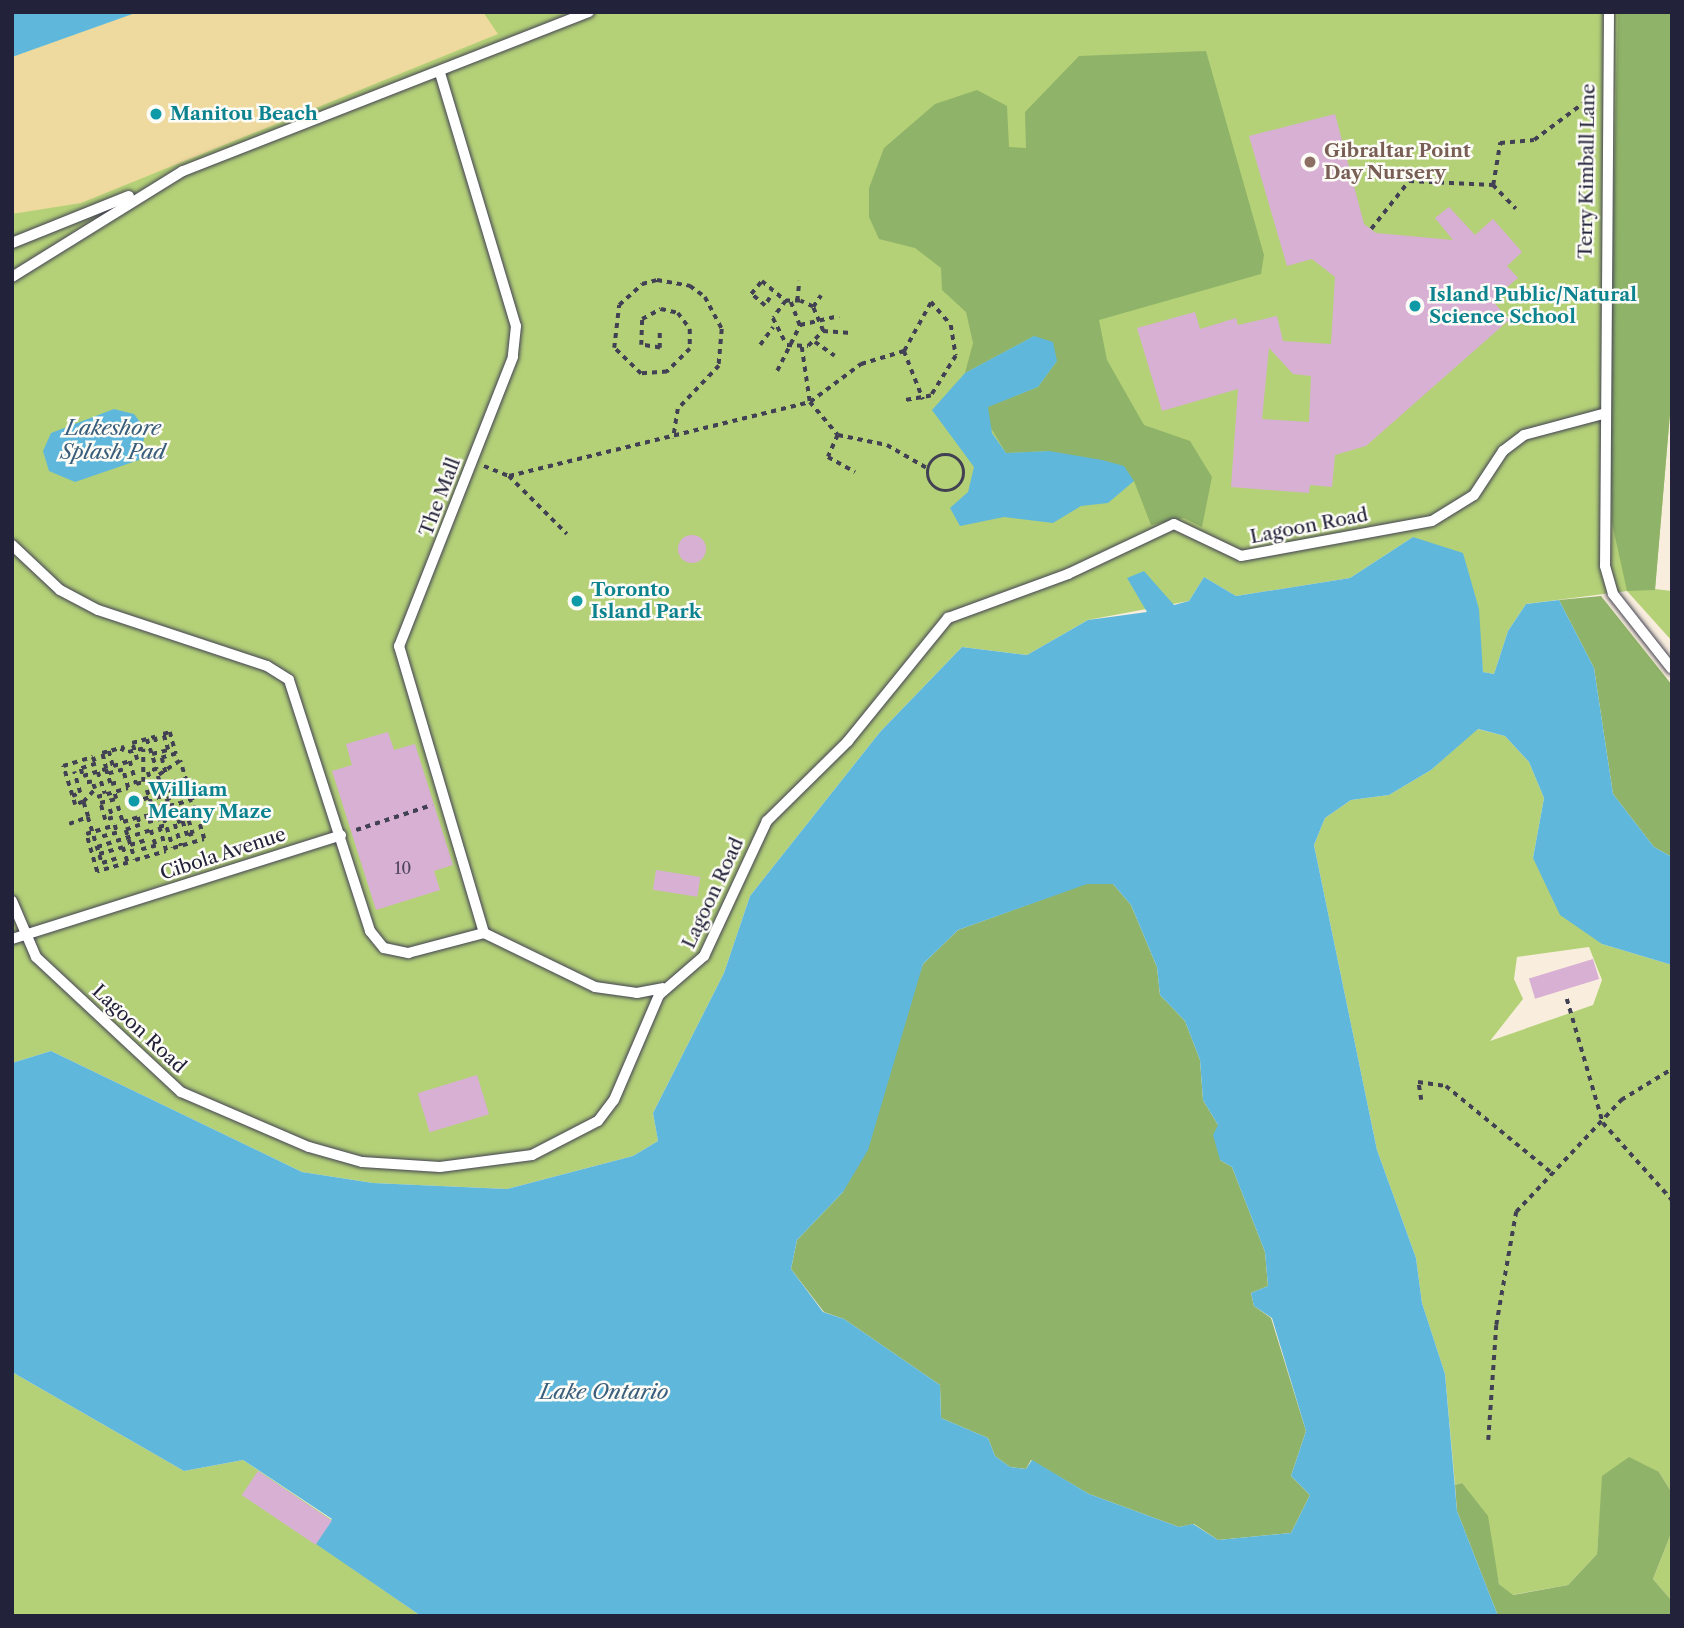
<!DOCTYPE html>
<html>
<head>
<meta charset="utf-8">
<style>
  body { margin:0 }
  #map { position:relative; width:1684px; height:1628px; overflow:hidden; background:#f9eedd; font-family:"Libre Caslon Text",serif }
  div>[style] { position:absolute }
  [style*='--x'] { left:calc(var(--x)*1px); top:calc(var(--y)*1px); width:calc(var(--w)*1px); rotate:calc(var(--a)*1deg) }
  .green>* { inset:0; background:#b4d178 }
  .forest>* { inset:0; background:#8fb368 }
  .sand>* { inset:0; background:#eeda9e }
  .water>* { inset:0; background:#5fb8dc }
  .building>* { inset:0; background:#d8b0d4; transform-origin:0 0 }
  .round { border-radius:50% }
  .path>* { height:3.5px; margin-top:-1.75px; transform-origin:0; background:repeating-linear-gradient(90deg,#424153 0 5px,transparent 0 10px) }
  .path>.ring { margin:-1.75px; padding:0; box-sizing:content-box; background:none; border:3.5px solid #424153; border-radius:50% }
  .roads { filter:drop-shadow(0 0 2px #424153) drop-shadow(0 0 2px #424153) }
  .lane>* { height:10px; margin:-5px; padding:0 5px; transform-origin:5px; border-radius:5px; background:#fff }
  .dots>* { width:19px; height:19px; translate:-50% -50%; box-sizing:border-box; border:4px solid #fdfcf7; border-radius:50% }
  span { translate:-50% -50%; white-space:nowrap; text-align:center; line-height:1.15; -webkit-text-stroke:5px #fdfcf7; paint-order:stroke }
  .number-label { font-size:16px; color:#504661 }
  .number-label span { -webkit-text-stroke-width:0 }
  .culture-label { font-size:19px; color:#0d838f; font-weight:700 }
  .left { translate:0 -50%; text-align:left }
  .education-label { font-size:19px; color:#785e54; font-weight:700 }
  .street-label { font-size:19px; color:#22223b }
  .water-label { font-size:21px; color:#3a5e7b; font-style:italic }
  .frame { position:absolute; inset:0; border:14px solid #22223b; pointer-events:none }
</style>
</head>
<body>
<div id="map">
  <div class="green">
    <div style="clip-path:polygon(138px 12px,1672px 12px,1672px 390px,1655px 589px,1672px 591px,1672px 641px,1627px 591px,1526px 604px,1508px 631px,1494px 674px,1483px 672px,1471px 584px,1413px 537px,1350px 578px,1236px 596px,1204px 577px,1189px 601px,1088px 620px,1027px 655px,962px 647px,880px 732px,750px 896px,724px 973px,653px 1113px,658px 1141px,633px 1156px,507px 1189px,373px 1183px,302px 1172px,51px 1051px,12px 1063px,12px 57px)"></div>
    <div style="clip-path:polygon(evenodd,1477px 729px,1505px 736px,1529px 762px,1544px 798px,1533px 858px,1602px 944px,1672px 965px,1672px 1493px,1659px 1472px,1603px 1476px,1597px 1554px,1568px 1585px,1512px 1595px,1499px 1584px,1491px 1545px,1462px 1483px,1455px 1485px,1445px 1374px,1422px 1303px,1416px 1258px,1377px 1150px,1314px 845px,1325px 818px,1351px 800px,1389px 795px,1431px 770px,1477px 729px,1589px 947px,1602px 980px,1593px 1005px,1490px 1041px,1523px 999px,1514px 979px,1517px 957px,1589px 947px)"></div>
    <div style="clip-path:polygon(12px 1372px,184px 1471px,243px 1460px,332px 1520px,317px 1544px,421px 1616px,12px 1616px)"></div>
    <div style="clip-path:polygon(1672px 1531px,1672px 1601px,1653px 1579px)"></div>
  </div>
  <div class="forest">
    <div style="clip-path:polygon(1618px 12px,1672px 12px,1672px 390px,1655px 590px,1627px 591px,1612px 523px,1609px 397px)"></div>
    <div style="clip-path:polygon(1206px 51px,1264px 255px,1261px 274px,1099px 320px,1107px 360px,1144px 425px,1190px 441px,1212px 477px,1202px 527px,1184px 518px,1151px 525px,1134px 481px,1049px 451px,1006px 453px,986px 420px,987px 407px,1038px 387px,1057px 361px,1034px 336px,965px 373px,973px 343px,966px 312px,942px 290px,941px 268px,915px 248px,879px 239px,869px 217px,869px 188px,884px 148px,935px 104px,977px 90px,1007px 106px,1009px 147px,1026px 148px,1025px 112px,1079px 56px)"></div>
    <div style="clip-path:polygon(1601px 596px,1672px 685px,1672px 857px,1654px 847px,1613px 794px,1594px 668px,1559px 600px)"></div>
    <div style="clip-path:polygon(1088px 883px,1113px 884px,1131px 905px,1157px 967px,1160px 995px,1185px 1021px,1200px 1060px,1203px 1100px,1218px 1125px,1220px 1160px,1232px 1167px,1265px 1252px,1268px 1286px,1251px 1293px,1254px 1306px,1271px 1318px,1306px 1431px,1291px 1476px,1310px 1495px,1291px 1533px,1218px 1540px,1194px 1524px,1179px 1527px,1089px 1494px,1031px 1460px,1026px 1469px,1010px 1467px,995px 1456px,988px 1438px,941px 1418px,940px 1385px,844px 1319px,824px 1312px,791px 1269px,797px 1240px,843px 1192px,923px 964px,958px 930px)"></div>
    <div style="clip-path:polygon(1629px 1457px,1659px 1472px,1672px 1493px,1672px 1531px,1653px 1579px,1672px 1601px,1672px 1616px,1498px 1616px,1457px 1511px,1455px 1485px,1462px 1483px,1488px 1516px,1499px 1584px,1513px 1595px,1568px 1585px,1597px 1554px,1602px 1476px)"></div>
  </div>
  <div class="sand">
    <div style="clip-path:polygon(138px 12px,483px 12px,498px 34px,81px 203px,12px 214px,12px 57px)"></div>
  </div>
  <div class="water">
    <div style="clip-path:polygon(12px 12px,138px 12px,12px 57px)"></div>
    <div style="clip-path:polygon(1034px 336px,1053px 342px,1057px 361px,1038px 387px,988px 407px,992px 433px,1006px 453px,1049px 451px,1102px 460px,1124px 466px,1134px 481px,1108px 503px,1081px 506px,1053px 523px,1004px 517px,960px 526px,950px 508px,968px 492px,974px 467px,932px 410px,965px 373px)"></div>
    <div style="clip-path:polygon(114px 409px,134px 414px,146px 430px,139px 460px,75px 482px,49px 471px,43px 451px,51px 433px)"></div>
    <div style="clip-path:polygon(evenodd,1413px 537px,1463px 553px,1479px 609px,1483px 672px,1494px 674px,1508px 631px,1526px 604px,1559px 600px,1594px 668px,1613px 794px,1654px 847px,1672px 857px,1672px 965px,1602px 944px,1560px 915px,1533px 858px,1544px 798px,1529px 762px,1505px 736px,1478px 729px,1431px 770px,1389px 795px,1351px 800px,1325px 818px,1314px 845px,1377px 1150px,1416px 1258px,1422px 1303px,1445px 1374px,1457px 1511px,1498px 1616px,421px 1616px,316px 1544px,332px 1519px,243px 1460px,184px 1471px,12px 1372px,12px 1063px,51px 1051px,302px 1172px,373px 1183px,507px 1189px,633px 1156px,658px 1141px,653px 1113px,724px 973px,750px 896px,880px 732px,962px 647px,1027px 655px,1088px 620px,1147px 612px,1127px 578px,1144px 571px,1174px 605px,1189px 601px,1204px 577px,1236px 596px,1350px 578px,1413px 537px,1087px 884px,1113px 884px,1131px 905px,1157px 967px,1160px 995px,1185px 1021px,1200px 1060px,1203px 1100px,1218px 1125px,1213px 1135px,1220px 1160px,1232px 1167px,1265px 1252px,1268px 1286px,1251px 1293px,1254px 1306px,1272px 1318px,1306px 1431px,1291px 1476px,1310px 1495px,1291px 1533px,1218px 1540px,1193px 1524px,1179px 1527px,1089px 1494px,1032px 1460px,1026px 1469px,1010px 1467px,995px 1456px,988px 1438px,941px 1418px,940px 1385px,844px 1319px,823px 1312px,791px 1269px,797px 1240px,843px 1192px,868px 1150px,923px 964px,958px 930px,1087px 884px)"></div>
  </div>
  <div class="building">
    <div style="clip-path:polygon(evenodd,1335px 114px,1364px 224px,1376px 233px,1453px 240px,1435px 218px,1449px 207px,1475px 235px,1493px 219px,1522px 252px,1507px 266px,1518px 278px,1492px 300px,1509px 320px,1366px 446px,1335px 455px,1332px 487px,1310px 485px,1309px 493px,1231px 487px,1238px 389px,1162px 411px,1137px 328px,1195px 312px,1200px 329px,1236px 318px,1238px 325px,1277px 316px,1283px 341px,1331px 344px,1335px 277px,1312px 259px,1287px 266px,1249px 136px,1335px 114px,1269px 348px,1293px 374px,1311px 376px,1309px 422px,1262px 419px,1269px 348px)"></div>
    <div class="round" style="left:678px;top:535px;width:28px;height:28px"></div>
    <div style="clip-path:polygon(388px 732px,394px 750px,415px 744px,453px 865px,434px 871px,440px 890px,376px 910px,332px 771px,352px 765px,346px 744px)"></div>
    <div style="left:656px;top:870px;width:45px;height:20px;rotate:9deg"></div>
    <div style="left:1593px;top:959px;width:21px;height:67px;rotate:73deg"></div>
    <div style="left:477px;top:1075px;width:41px;height:62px;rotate:73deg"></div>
    <div style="left:258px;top:1471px;width:89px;height:29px;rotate:34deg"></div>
  </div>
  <div class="path">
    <div style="--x:1493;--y:185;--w:43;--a:-80.5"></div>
    <div style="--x:1500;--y:143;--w:34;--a:-5"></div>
    <div style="--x:1534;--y:140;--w:74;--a:-36.7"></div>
    <div style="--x:1371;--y:229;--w:61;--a:-51.6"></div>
    <div style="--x:1409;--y:181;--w:84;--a:2.7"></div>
    <div style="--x:1493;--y:185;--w:33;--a:46"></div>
    <div style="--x:770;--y:298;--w:9;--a:122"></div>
    <div style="--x:765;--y:306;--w:18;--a:-139"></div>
    <div style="--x:751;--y:294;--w:17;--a:-50"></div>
    <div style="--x:762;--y:281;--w:31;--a:40"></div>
    <div style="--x:797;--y:301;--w:20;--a:-84"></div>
    <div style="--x:791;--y:302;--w:25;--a:69"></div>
    <div style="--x:813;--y:307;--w:14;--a:-56"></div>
    <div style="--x:823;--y:331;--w:26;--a:-113"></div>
    <div style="--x:813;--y:307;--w:14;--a:-155"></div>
    <div style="--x:800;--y:301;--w:14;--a:180"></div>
    <div style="--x:786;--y:301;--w:21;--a:127"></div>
    <div style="--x:773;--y:318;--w:30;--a:63"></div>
    <div style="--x:787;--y:345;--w:21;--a:3"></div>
    <div style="--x:808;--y:346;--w:21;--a:-45"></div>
    <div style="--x:823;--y:331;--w:28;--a:4"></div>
    <div style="--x:660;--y:333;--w:15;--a:90"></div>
    <div style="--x:660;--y:348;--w:19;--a:-171"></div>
    <div style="--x:641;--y:345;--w:26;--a:-88"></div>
    <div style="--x:642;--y:319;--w:21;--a:-28"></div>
    <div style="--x:661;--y:309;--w:17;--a:13"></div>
    <div style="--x:678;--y:313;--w:20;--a:53"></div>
    <div style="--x:690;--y:329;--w:20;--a:90"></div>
    <div style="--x:690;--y:349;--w:33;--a:135"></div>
    <div style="--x:667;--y:372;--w:26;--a:176"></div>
    <div style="--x:641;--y:374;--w:37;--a:-136"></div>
    <div style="--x:614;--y:348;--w:43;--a:-83.4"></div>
    <div style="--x:619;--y:305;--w:31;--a:-42"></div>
    <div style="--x:642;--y:284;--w:16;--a:-15"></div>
    <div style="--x:657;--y:280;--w:34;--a:10"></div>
    <div style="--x:690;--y:286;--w:19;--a:36"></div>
    <div style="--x:705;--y:297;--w:36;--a:62"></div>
    <div style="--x:722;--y:329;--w:37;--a:95"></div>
    <div style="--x:719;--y:366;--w:59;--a:133.6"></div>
    <div style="--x:678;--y:409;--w:30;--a:99"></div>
    <div style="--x:815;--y:342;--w:24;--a:35"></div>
    <div style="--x:760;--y:345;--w:22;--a:-54"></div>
    <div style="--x:802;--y:347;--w:56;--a:81.7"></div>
    <div style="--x:810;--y:402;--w:43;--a:49.7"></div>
    <div style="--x:838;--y:435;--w:24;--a:114"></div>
    <div style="--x:828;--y:457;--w:31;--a:29"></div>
    <div style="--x:904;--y:351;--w:52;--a:68.4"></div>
    <div style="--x:777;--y:371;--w:51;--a:-63.4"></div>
    <div style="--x:800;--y:325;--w:40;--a:-13"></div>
    <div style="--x:838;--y:435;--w:50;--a:11.5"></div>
    <div style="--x:887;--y:445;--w:46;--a:29.9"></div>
    <div class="ring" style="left:928px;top:455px;width:32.5px;height:32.5px"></div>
    <div style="--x:484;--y:466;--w:27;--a:22"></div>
    <div style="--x:509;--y:476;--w:310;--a:-13.8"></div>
    <div style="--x:810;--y:402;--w:64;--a:-36.7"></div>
    <div style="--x:861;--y:364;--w:45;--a:-16.8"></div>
    <div style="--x:904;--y:351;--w:56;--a:-61.1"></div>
    <div style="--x:931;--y:302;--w:30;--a:49"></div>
    <div style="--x:951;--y:325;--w:31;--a:81"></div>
    <div style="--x:956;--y:356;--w:47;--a:122"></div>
    <div style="--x:931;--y:396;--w:29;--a:170"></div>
    <div style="--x:509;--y:476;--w:82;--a:45"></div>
    <div style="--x:147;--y:739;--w:32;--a:72"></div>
    <div style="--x:157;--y:769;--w:9;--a:162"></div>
    <div style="--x:148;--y:772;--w:16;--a:72"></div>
    <div style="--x:153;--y:787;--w:24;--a:-15"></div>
    <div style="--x:109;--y:751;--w:16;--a:75"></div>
    <div style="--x:113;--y:766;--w:18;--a:-16"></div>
    <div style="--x:130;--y:761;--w:24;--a:75"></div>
    <div style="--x:136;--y:784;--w:7;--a:-16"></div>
    <div style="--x:143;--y:782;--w:33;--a:-90"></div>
    <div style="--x:143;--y:749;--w:17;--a:167"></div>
    <div style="--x:152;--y:754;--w:16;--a:-14"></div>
    <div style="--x:168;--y:750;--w:17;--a:-107"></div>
    <div style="--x:163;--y:734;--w:7;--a:-16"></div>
    <div style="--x:170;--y:732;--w:23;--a:75"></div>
    <div style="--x:176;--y:754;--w:15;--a:164"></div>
    <div style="--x:162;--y:758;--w:16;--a:76"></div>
    <div style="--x:137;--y:760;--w:18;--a:-106"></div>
    <div style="--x:132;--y:743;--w:24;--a:-15"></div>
    <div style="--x:155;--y:737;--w:8;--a:76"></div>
    <div style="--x:106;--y:769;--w:16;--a:-104"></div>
    <div style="--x:102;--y:753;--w:23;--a:-15"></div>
    <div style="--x:124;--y:747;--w:9;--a:117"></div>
    <div style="--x:98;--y:772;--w:23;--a:72"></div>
    <div style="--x:147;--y:790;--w:22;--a:72"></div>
    <div style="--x:154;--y:811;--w:8;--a:-14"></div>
    <div style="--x:162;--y:809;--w:16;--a:-108"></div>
    <div style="--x:157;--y:794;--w:31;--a:-17"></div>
    <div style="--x:190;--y:793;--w:24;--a:165"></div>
    <div style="--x:167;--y:799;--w:7;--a:74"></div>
    <div style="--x:169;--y:806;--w:24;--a:-15"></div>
    <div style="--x:72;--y:796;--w:9;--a:-21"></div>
    <div style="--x:80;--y:793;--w:22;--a:-106"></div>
    <div style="--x:97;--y:797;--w:32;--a:-16"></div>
    <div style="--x:128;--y:788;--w:19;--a:-106"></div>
    <div style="--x:123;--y:770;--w:16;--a:165"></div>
    <div style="--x:83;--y:802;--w:18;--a:-47"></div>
    <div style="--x:95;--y:789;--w:8;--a:-113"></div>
    <div style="--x:92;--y:782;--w:7;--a:172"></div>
    <div style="--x:134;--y:802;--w:17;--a:-17"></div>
    <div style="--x:118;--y:806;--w:17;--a:73"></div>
    <div style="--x:123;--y:822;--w:16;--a:-18"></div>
    <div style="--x:138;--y:817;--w:8;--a:76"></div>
    <div style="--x:140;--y:825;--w:15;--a:160"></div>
    <div style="--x:126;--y:830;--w:31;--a:73"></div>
    <div style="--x:135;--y:860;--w:32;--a:-16"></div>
    <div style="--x:166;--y:851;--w:25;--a:-106"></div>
    <div style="--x:159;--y:827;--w:7;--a:-16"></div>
    <div style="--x:110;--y:809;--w:9;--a:72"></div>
    <div style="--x:113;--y:818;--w:8;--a:166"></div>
    <div style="--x:105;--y:820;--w:18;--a:-106"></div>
    <div style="--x:100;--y:803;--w:16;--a:-14"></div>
    <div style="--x:116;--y:799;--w:7;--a:-106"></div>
    <div style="--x:146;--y:814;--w:8;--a:76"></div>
    <div style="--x:148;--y:822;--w:16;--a:-14"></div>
    <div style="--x:164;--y:818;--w:31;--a:73"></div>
    <div style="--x:173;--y:848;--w:32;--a:-16"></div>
    <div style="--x:204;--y:839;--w:82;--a:-107.1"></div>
    <div style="--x:180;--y:761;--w:27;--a:146"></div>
    <div style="--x:158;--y:776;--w:9;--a:72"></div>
    <div style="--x:88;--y:817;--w:16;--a:-108"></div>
    <div style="--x:83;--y:802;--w:9;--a:159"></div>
    <div style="--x:75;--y:805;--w:41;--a:-107.1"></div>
    <div style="--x:63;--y:766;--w:31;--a:-17"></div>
    <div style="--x:93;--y:757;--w:8;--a:67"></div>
    <div style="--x:96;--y:764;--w:16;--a:162"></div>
    <div style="--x:81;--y:769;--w:7;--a:74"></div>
    <div style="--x:83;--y:776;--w:24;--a:-17"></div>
    <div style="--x:106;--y:769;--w:16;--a:72"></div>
    <div style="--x:111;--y:784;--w:8;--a:-14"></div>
    <div style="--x:164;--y:818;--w:23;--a:-18"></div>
    <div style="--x:186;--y:811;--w:24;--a:73"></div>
    <div style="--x:193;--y:834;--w:6;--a:162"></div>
    <div style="--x:187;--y:836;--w:16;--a:-108"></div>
    <div style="--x:182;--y:821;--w:8;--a:157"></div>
    <div style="--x:175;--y:824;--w:23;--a:75"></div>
    <div style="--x:69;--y:824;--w:20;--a:-20"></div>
    <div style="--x:88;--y:817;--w:48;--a:73.1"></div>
    <div style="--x:102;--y:863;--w:16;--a:-18"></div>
    <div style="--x:356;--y:830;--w:80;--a:-18.2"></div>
    <div style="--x:130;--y:845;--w:17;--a:-17"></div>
    <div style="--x:97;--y:847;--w:57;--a:-17.5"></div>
    <div style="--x:151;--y:830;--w:17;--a:73"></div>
    <div style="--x:156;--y:846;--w:16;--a:165"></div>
    <div style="--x:99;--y:854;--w:25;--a:-16"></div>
    <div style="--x:123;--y:847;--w:17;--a:73"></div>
    <div style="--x:128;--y:863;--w:32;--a:164"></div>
    <div style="--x:97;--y:872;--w:40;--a:-106"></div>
    <div style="--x:86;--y:834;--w:30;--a:-17"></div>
    <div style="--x:115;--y:825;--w:8;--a:76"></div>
    <div style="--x:117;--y:833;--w:16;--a:165"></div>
    <div style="--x:1567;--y:999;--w:129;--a:73.8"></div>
    <div style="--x:1603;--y:1123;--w:103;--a:48.1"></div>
    <div style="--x:1421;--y:1100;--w:18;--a:-99"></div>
    <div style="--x:1418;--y:1082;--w:28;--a:8"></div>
    <div style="--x:1446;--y:1086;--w:139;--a:39.4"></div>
    <div style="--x:1488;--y:1440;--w:115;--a:-86"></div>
    <div style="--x:1496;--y:1325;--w:115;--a:-80"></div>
    <div style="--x:1516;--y:1212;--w:154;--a:-46.8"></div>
    <div style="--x:1621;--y:1100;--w:60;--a:-31.3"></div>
  </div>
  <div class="roads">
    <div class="lane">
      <div style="--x:1609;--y:12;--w:554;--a:90.41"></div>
      <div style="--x:1605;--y:566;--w:29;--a:74"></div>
      <div style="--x:1613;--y:594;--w:95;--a:51.8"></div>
      <div style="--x:440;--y:73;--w:264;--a:73.3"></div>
      <div style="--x:516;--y:326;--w:31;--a:96"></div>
      <div style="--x:513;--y:357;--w:311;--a:111.5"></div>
      <div style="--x:399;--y:646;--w:299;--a:73.5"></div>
      <div style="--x:12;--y:243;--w:126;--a:-21.9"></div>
      <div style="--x:12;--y:277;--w:201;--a:-31.8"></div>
      <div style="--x:183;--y:171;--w:436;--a:-21.4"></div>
      <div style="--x:12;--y:545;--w:66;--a:43.2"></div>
      <div style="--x:60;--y:590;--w:43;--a:27.8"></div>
      <div style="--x:98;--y:610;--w:178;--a:18.3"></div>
      <div style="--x:267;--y:666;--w:26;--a:32"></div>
      <div style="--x:289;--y:680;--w:264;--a:72.1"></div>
      <div style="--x:370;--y:931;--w:22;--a:51"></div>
      <div style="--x:384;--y:948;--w:25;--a:12"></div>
      <div style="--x:408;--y:953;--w:79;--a:-14.7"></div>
      <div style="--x:484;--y:933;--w:123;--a:25.9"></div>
      <div style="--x:595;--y:987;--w:42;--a:8.1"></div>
      <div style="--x:637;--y:993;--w:26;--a:-11"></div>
      <div style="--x:12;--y:901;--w:61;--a:66.8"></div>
      <div style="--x:36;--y:957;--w:198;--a:43"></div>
      <div style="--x:181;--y:1092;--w:139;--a:23.3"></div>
      <div style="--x:309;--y:1147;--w:55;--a:15.8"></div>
      <div style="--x:362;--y:1162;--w:78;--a:3.7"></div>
      <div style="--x:440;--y:1167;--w:93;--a:-7.4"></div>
      <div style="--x:532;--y:1155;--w:74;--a:-27.3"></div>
      <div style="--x:598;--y:1121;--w:26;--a:-53"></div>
      <div style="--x:614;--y:1100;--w:114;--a:-66.8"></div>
      <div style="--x:659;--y:995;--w:60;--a:-40.9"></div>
      <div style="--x:704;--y:956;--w:149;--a:-65"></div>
      <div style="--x:767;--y:821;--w:114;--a:-44.6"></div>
      <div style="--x:848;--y:741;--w:159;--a:-50.9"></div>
      <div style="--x:948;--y:618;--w:128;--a:-20.1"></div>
      <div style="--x:1068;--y:574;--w:117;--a:-25.3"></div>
      <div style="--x:1174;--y:524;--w:74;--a:25.5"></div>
      <div style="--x:1241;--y:556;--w:194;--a:-10.4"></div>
      <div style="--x:1432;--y:521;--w:49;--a:-31.8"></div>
      <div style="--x:1474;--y:495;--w:53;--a:-56.6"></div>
      <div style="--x:1503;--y:451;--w:26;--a:-37"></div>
      <div style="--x:1524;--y:435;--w:82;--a:-14.9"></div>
      <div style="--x:12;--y:939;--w:345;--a:-17.5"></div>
    </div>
  </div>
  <div class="dots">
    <div style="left:156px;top:114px;background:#0f9aa8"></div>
    <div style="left:1310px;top:162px;background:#8d6e63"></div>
    <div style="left:1415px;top:306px;background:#0f9aa8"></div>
    <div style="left:577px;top:601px;background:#0f9aa8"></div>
    <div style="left:134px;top:801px;background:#0f9aa8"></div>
  </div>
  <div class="number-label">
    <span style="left:403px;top:868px">10</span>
  </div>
  <div class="culture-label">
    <span class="left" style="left:170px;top:114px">Manitou Beach</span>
    <span class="left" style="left:1429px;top:306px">Island Public/Natural<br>Science School</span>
    <span class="left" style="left:591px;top:601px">Toronto<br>Island Park</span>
    <span class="left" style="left:148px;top:801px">William<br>Meany Maze</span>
  </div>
  <div class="education-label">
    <span class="left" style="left:1324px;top:162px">Gibraltar Point<br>Day Nursery</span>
  </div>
  <div class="street-label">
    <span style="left:1587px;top:171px;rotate:-89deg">Terry Kimball Lane</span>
    <span style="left:440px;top:497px;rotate:-69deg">The Mall</span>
    <span style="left:1309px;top:526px;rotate:-11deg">Lagoon Road</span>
    <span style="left:223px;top:854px;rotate:-18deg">Cibola Avenue</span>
    <span style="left:713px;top:893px;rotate:-65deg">Lagoon Road</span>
    <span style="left:139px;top:1029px;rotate:43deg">Lagoon Road</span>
  </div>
  <div class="water-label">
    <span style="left:113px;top:440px">Lakeshore<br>Splash Pad</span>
    <span style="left:604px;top:1392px">Lake Ontario</span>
  </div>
  <div class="frame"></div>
</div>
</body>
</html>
